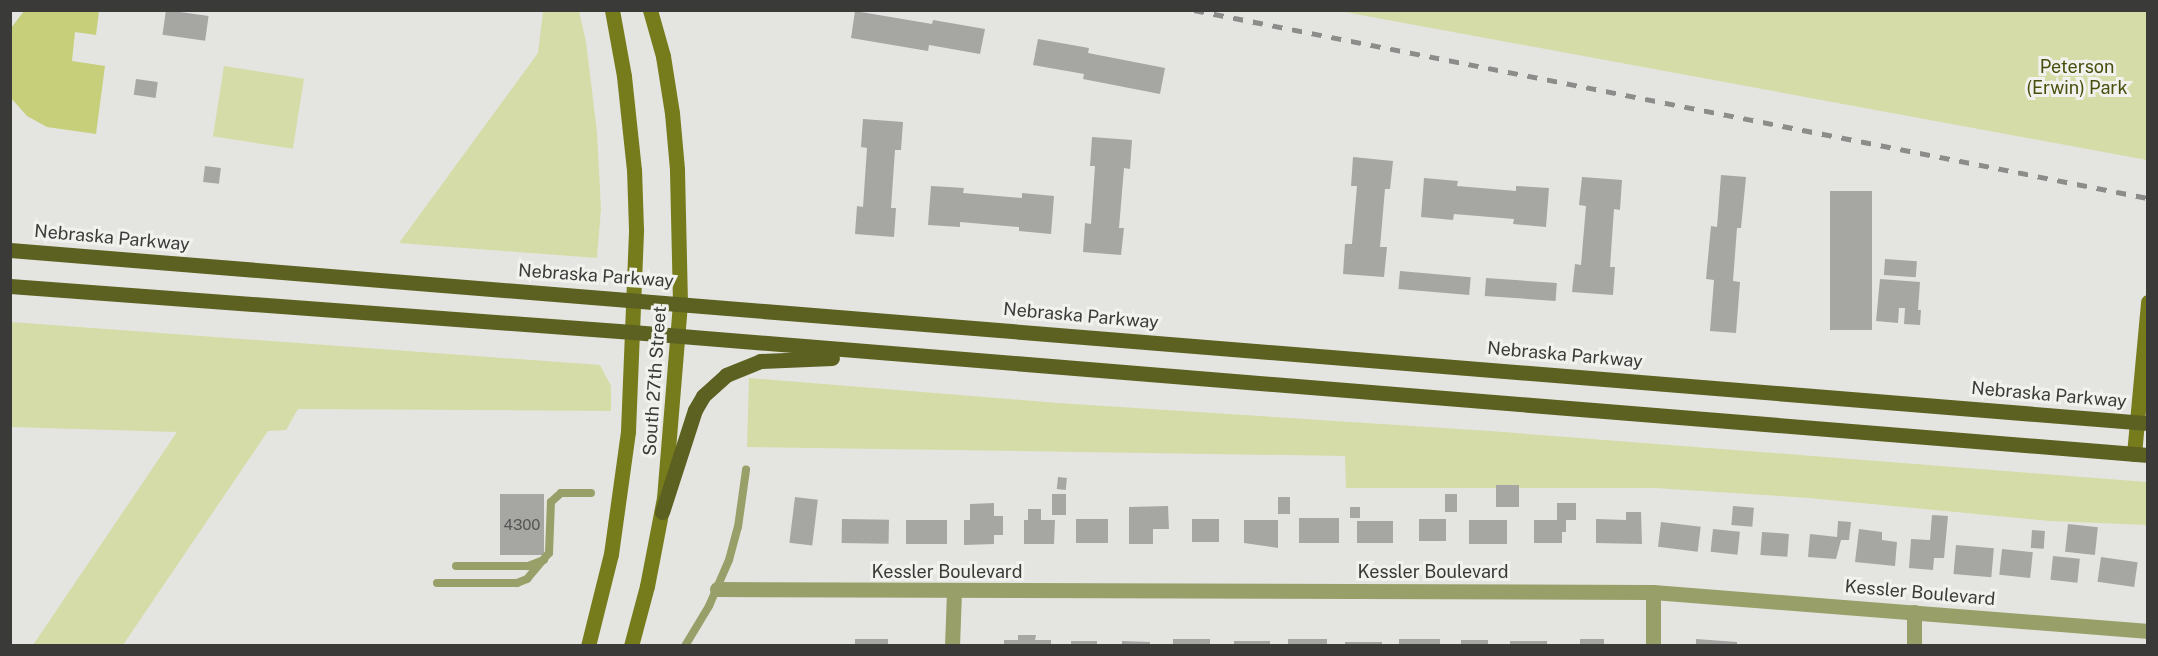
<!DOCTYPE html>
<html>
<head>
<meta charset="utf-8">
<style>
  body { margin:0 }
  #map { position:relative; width:2158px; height:656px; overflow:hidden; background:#e4e5e1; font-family:"Public Sans",sans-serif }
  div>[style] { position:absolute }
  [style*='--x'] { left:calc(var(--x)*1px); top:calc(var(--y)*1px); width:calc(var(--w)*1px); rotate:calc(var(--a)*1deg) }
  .green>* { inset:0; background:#d6dca7; transform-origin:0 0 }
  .water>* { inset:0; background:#c7cf7a }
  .building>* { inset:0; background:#a6a6a3; transform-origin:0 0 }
  .lane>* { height:8px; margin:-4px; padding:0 4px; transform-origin:4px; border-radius:4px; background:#999f68 }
  .street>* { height:15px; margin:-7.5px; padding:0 7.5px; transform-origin:7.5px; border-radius:7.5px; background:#999f68 }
  .secondary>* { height:15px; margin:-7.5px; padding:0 7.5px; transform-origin:7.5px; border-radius:7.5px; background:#767c1c }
  .primary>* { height:15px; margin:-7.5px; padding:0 7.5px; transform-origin:7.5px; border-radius:7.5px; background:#5c6121 }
  .rail>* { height:4.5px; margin-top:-2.25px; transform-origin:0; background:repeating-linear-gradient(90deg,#8c8d8a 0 10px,transparent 0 20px) }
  span { translate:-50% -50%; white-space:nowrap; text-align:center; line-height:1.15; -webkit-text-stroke:6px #f1f2ee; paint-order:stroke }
  .number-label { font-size:15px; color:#555654 }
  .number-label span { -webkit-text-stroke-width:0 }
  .park-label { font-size:18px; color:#4a4e0d }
  .street-label { font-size:18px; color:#3a3b39 }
  .frame { position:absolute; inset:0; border:12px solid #3a3b39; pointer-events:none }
</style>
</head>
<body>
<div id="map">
  <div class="green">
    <div style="clip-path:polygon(543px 11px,579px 11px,586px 42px,597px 132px,601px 209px,597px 258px,399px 243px,538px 53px)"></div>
    <div style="clip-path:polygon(1339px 11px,2147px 11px,2147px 160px)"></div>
    <div style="left:224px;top:66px;width:81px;height:71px;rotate:9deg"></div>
    <div style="clip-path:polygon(11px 322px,600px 365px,611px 386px,611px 411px,298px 409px,286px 430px,268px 431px,123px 645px,33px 645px,177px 432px,11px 427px)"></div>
    <div style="clip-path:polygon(749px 378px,1058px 403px,1490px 431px,2147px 482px,2147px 525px,2050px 521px,1809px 498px,1655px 488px,1346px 488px,1345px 456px,747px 447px)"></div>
  </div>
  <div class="water">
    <div style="clip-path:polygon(24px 11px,99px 11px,96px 35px,75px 32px,72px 61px,105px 66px,96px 134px,47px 127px,27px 116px,11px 98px,11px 28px)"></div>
  </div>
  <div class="building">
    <div style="left:166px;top:10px;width:43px;height:25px;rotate:8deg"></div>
    <div style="clip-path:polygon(855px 11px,932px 24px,933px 20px,985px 29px,980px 54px,929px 45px,928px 51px,851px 38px)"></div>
    <div style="clip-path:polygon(1038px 39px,1089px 48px,1088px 53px,1165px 68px,1160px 94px,1083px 79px,1084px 74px,1033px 65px)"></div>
    <div style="left:136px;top:79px;width:22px;height:16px;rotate:8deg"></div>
    <div style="clip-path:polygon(863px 119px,903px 122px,901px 150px,895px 150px,891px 208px,896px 208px,894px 237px,855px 234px,857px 206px,863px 207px,867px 148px,861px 147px)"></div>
    <div style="clip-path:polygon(1092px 137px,1132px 140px,1130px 169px,1124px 168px,1119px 228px,1124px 228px,1121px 255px,1083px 252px,1085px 223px,1091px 224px,1095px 166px,1090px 166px)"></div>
    <div style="clip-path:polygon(1353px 157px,1393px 161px,1390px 189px,1385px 189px,1380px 247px,1387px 247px,1384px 277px,1343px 274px,1345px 244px,1352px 244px,1357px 186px,1351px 186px)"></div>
    <div style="left:205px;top:166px;width:16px;height:16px;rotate:7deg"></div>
    <div style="clip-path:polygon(1721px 175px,1746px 177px,1741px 228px,1737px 228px,1733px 281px,1740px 282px,1736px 333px,1710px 331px,1714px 280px,1706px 279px,1711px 226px,1717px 227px)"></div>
    <div style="clip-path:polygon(1582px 177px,1622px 180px,1620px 210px,1614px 209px,1610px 267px,1615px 267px,1613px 295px,1572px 292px,1575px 264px,1581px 265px,1586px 206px,1579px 205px)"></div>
    <div style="clip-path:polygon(1424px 178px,1458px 181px,1457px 186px,1516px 191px,1516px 186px,1549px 188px,1546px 227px,1513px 224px,1514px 219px,1454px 214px,1453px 220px,1421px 217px)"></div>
    <div style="clip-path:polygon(931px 186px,964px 188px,963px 193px,1022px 198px,1022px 193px,1054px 196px,1051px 234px,1019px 231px,1019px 227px,960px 222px,960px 227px,928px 225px)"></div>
    <div style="left:1830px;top:191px;width:42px;height:139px"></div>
    <div style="left:1885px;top:259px;width:32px;height:16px;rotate:4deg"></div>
    <div style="left:1400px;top:271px;width:71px;height:18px;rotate:5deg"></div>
    <div style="left:1486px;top:278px;width:71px;height:18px;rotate:4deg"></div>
    <div style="clip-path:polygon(1880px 279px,1920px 282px,1918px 310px,1921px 310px,1920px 325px,1904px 324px,1905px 308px,1899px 308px,1898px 323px,1876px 321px)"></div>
    <div style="left:1058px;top:477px;width:9px;height:12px;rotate:6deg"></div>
    <div style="left:1496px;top:485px;width:23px;height:22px"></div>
    <div style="left:500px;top:494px;width:44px;height:61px"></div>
    <div style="left:1066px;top:494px;width:21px;height:14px;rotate:90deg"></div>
    <div style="left:1445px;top:494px;width:12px;height:18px"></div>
    <div style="left:795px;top:497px;width:23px;height:46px;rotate:7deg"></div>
    <div style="left:1278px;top:497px;width:12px;height:17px"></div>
    <div style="clip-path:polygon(994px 503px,994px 516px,1003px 516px,1003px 535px,994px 535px,994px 544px,964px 545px,964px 520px,970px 520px,970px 504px)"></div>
    <div style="clip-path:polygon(1557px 503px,1576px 503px,1576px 520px,1566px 520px,1566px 532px,1562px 532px,1562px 543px,1534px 543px,1534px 520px,1557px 520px)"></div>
    <div style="clip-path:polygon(1168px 506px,1169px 529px,1153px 529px,1153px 544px,1129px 544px,1129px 507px)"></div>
    <div style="left:1733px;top:506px;width:21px;height:19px;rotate:5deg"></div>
    <div style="left:1350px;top:507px;width:10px;height:11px"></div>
    <div style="clip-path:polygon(1028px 509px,1041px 509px,1041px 520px,1055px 520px,1054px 544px,1024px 544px,1024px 520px,1028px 520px)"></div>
    <div style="clip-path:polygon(1626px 512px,1641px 512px,1642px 544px,1596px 543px,1596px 519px,1626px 520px)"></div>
    <div style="clip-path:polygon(1932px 515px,1948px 516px,1944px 558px,1934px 558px,1933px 570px,1909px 568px,1911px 539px,1930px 540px)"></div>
    <div style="left:1339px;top:518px;width:25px;height:40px;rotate:90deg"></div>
    <div style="left:842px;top:519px;width:47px;height:24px;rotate:1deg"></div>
    <div style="left:1076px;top:519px;width:32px;height:24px"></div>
    <div style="left:1192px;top:519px;width:27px;height:23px"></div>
    <div style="left:1419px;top:519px;width:27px;height:22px"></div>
    <div style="left:906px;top:520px;width:41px;height:24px"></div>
    <div style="clip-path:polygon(1244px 520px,1278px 520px,1278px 548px,1244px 543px)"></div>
    <div style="left:1469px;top:520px;width:38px;height:24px"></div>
    <div style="left:1357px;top:521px;width:36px;height:22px"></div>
    <div style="clip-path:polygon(1838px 521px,1851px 522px,1849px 540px,1841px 540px,1836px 559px,1808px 557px,1810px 534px,1837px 537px)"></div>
    <div style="left:1661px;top:522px;width:40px;height:25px;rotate:7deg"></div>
    <div style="left:2068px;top:524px;width:30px;height:28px;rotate:6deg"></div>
    <div style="left:1713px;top:529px;width:27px;height:23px;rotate:6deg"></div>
    <div style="clip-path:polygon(1859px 529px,1882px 532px,1882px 540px,1897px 542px,1895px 566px,1855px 562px)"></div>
    <div style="left:2032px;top:530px;width:13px;height:18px;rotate:4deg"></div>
    <div style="left:1762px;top:532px;width:27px;height:23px;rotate:4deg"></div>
    <div style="left:1956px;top:545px;width:38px;height:29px;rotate:5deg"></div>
    <div style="left:2002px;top:549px;width:31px;height:26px;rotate:6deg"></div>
    <div style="left:2053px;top:556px;width:27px;height:24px;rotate:6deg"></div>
    <div style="left:2101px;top:557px;width:37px;height:25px;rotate:8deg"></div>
    <div style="clip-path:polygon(1018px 635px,1036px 635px,1035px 640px,1051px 640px,1051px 646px,1004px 646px,1004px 640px,1018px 640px)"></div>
    <div style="left:855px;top:639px;width:33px;height:7px"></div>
    <div style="left:1173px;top:639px;width:37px;height:7px"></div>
    <div style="left:1288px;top:639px;width:39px;height:7px"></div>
    <div style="left:1399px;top:639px;width:41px;height:7px"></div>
    <div style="left:1580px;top:639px;width:24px;height:7px"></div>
    <div style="clip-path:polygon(1696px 639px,1737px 642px,1737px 646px,1696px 646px)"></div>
    <div style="left:1461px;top:640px;width:27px;height:6px"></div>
    <div style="left:1071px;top:641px;width:26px;height:5px"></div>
    <div style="clip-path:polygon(1122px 641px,1150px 642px,1150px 646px,1122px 646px)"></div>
    <div style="left:1234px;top:641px;width:36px;height:5px"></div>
    <div style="left:1510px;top:641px;width:37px;height:5px"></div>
    <div style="left:1345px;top:642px;width:37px;height:4px"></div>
  </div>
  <div class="lane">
    <div style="--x:456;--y:566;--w:72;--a:0"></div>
    <div style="--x:528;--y:566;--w:17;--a:-21"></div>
    <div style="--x:437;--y:583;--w:80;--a:0"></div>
    <div style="--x:517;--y:583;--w:11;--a:-22"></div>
    <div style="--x:527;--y:579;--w:34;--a:-50"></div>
    <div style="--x:549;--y:553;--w:51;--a:-87.8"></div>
    <div style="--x:551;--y:502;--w:13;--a:-42"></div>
    <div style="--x:561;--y:493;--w:30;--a:0"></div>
    <div style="--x:685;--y:646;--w:47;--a:-59"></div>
    <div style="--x:709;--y:606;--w:50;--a:-66.5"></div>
    <div style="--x:729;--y:560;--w:34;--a:-75"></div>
    <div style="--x:738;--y:527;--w:58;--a:-82"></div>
  </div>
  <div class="street">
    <div style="--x:717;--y:589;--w:936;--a:0.18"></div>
    <div style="--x:1653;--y:592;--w:497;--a:4.5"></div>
    <div style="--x:952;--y:646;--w:54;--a:-87.9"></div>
    <div style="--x:1653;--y:646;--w:54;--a:-90"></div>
    <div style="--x:1914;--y:646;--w:34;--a:-90"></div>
  </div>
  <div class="secondary">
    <div style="--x:2134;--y:454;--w:153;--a:-84.7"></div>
    <div style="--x:588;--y:646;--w:95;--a:-76"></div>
    <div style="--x:611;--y:554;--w:124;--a:-82.1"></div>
    <div style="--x:628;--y:431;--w:202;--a:-87.7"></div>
    <div style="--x:636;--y:229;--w:59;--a:-91.9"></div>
    <div style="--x:634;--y:170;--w:95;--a:-96.1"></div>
    <div style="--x:624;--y:76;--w:67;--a:-100.3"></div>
    <div style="--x:631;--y:646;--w:62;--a:-75.1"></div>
    <div style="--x:647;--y:586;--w:90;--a:-79.1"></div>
    <div style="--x:664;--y:498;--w:196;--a:-85.3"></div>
    <div style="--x:680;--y:303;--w:134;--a:-91.3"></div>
    <div style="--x:677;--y:169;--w:56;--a:-95.1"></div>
    <div style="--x:672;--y:113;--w:58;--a:-99"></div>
    <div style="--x:663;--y:56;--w:48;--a:-105.8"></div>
  </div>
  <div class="primary">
    <div style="--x:10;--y:250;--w:2145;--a:4.63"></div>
    <div style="--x:10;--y:286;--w:624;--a:4.23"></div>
    <div style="--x:632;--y:332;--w:1521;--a:4.64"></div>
    <div style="--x:662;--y:512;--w:107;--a:-72.1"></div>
    <div style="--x:695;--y:410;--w:16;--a:-60"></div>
    <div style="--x:703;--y:396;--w:31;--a:-42"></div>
    <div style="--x:726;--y:375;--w:37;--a:-22"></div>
    <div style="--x:760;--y:361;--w:72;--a:-2.4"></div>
  </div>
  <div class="rail">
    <div style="--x:1194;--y:10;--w:972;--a:11.15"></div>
  </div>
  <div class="number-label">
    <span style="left:522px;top:525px">4300</span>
  </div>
  <div class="park-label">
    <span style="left:2077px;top:78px">Peterson<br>(Erwin) Park</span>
  </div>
  <div class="street-label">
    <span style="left:112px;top:238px;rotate:5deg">Nebraska Parkway</span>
    <span style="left:596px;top:276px;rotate:4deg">Nebraska Parkway</span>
    <span style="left:1081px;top:316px;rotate:5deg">Nebraska Parkway</span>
    <span style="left:1565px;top:355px;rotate:5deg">Nebraska Parkway</span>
    <span style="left:655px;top:381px;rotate:-86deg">South 27th Street</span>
    <span style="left:2049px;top:395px;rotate:5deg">Nebraska Parkway</span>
    <span style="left:947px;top:572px">Kessler Boulevard</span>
    <span style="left:1433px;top:572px">Kessler Boulevard</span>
    <span style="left:1920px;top:593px;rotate:5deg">Kessler Boulevard</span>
  </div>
  <div class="frame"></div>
</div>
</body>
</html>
